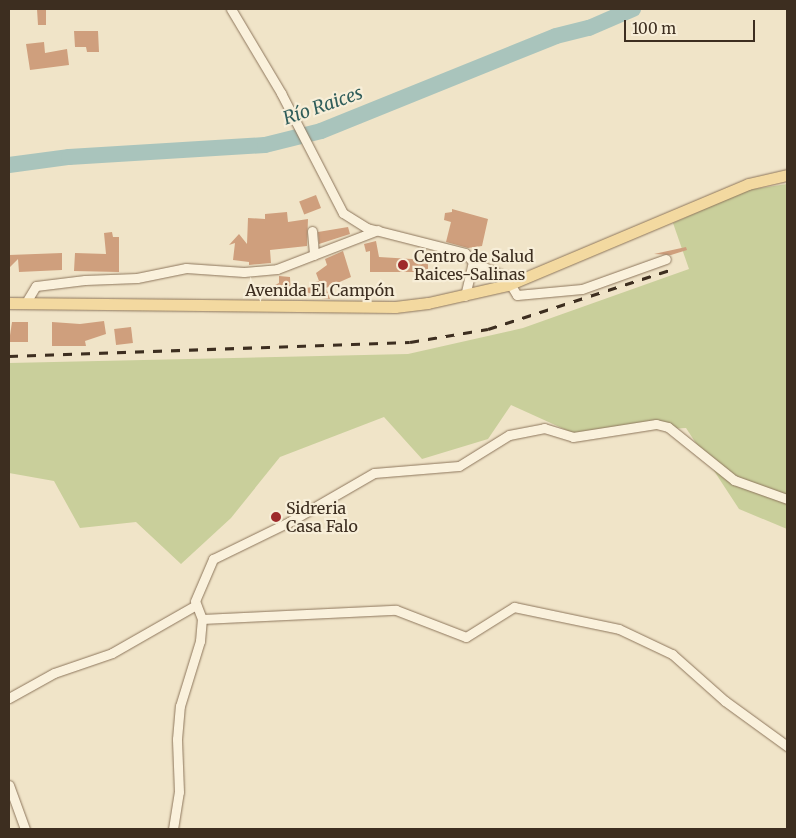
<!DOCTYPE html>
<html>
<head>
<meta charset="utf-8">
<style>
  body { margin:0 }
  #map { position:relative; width:796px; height:838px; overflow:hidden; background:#f0e4c8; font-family:Merriweather,serif }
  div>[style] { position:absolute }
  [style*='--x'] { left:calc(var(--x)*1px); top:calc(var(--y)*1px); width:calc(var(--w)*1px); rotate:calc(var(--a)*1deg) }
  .green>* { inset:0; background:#c9cf9b }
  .river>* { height:16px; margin:-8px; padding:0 8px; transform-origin:8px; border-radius:8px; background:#a9c4bc }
  .building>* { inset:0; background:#cf9f7d; transform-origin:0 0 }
  .roads { filter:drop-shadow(0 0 1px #8d765c) drop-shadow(0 0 1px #8d765c) }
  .minor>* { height:9px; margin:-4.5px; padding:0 4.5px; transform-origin:4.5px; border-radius:4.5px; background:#faf1dc }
  .major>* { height:11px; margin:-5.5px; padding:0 5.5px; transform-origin:5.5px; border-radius:5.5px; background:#f3d9a0 }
  .rail>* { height:2.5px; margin-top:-1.25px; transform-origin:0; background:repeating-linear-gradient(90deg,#3d2e20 0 9px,transparent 0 18px) }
  .dots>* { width:14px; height:14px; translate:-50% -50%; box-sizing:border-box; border:2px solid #f7eed8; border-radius:50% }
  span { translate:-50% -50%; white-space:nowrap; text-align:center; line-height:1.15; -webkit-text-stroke:4.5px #f7eed8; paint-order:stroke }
  .poi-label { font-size:16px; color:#3d2e20 }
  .left { translate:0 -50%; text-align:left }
  .street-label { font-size:16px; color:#3d2e20 }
  .water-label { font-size:18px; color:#2f5d5a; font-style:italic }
  .frame { position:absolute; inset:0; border:10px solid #3d2e20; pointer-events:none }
  .scale { position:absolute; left:624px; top:20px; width:131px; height:22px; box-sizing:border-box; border:2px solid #3d2e20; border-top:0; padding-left:6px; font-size:15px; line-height:18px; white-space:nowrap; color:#3d2e20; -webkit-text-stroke:4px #f7eed8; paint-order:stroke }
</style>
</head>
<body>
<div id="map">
  <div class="green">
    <div style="clip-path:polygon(787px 184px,787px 529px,739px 509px,686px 428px,575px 434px,511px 405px,488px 439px,422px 459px,384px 417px,280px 457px,231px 518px,181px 564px,136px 522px,80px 528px,54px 481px,9px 473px,9px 363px,408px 354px,523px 328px,689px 269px,673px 223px,747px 190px)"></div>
  </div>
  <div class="river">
    <div style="--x:9;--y:165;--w:61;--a:-7.6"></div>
    <div style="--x:69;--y:157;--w:196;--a:-3.5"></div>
    <div style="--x:265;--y:145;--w:58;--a:-14"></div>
    <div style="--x:321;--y:131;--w:253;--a:-22"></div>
    <div style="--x:556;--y:36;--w:34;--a:-14"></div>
    <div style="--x:589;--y:28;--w:48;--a:-23.4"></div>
  </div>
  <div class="building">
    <div style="clip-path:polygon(37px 9px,46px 10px,46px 25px,38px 25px)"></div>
    <div style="clip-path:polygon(74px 31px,98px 31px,99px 52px,87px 52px,86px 47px,75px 47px)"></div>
    <div style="clip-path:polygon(44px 42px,45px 53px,67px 49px,69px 65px,30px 70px,26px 44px)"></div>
    <div style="left:316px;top:195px;width:14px;height:18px;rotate:69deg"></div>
    <div style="clip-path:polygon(452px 209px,488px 219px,482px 246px,468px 248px,446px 242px,451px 222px,444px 220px,445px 213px,452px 212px)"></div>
    <div style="clip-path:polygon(287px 212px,288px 222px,308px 219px,307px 246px,270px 250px,271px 263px,249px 265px,249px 262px,233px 260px,235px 243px,229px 245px,239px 234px,247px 244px,248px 218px,265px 219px,265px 214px)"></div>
    <div style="clip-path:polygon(348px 227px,350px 234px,319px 244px,318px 232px)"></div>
    <div style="clip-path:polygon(112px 232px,113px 237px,119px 237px,119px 272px,74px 271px,75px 253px,106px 254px,104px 233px)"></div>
    <div style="clip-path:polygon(376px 241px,379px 257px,428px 260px,428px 272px,370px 272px,370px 251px,366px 252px,364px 244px)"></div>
    <div style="clip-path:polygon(686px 247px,687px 250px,671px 255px,654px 254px)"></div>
    <div style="clip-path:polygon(343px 251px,351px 277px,326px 288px,330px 299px,305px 296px,305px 288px,314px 287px,312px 283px,319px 281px,316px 273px,327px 265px,325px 259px)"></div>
    <div style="clip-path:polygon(62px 253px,62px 270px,19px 272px,18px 259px,9px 268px,9px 255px)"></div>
    <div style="clip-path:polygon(279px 276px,290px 277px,291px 298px,269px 298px,269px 288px,279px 283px)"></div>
    <div style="clip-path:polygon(104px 321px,106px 334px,85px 341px,86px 346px,52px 346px,52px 322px,80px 324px)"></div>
    <div style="clip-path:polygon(12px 322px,28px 322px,28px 342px,9px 342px)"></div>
    <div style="left:131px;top:327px;width:16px;height:17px;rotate:83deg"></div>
  </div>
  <div class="roads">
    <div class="minor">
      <div style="--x:231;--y:9;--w:98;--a:59.2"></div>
      <div style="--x:281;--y:93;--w:135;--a:62.7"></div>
      <div style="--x:343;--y:213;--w:28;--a:32"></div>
      <div style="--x:367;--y:228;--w:101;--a:14.3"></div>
      <div style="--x:465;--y:253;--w:12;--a:48"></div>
      <div style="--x:473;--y:262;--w:36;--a:24"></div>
      <div style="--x:506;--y:277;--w:21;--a:59"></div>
      <div style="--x:517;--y:295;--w:65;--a:-5.3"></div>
      <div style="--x:582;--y:289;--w:89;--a:-19.7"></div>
      <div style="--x:312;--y:231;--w:24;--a:85"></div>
      <div style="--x:465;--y:296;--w:35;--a:-77"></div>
      <div style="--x:25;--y:304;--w:21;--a:-59"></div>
      <div style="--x:36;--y:286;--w:49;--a:-7"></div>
      <div style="--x:85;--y:280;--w:52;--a:-2.2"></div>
      <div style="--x:137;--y:278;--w:50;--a:-11.5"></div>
      <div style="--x:186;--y:268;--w:58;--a:3.9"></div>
      <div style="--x:244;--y:272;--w:33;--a:-5"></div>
      <div style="--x:277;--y:269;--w:108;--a:-21.1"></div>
      <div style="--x:202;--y:619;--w:194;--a:-2.7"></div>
      <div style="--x:396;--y:610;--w:75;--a:21.1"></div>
      <div style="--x:466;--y:637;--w:57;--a:-32"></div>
      <div style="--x:514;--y:607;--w:107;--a:11.8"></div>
      <div style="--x:619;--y:629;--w:59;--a:25.3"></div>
      <div style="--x:672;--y:654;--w:71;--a:41.6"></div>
      <div style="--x:725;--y:701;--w:77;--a:36"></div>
      <div style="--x:9;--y:698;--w:51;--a:-29.1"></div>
      <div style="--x:54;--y:673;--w:61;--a:-19"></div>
      <div style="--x:112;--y:653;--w:97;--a:-29.7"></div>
      <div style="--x:9;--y:785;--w:47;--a:70"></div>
      <div style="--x:173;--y:829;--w:37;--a:-81"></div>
      <div style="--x:179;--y:792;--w:53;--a:-92.2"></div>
      <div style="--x:177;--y:739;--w:33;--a:-85"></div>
      <div style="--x:180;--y:706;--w:68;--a:-72.9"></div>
      <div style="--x:200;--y:641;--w:22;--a:-85"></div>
      <div style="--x:202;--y:619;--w:19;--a:-111"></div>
      <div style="--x:195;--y:601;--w:46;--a:-66.8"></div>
      <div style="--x:213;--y:559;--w:85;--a:-26"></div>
      <div style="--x:289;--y:522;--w:98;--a:-30"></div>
      <div style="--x:374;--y:473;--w:85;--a:-4.7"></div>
      <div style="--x:459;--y:466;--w:59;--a:-31.8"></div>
      <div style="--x:509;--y:435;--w:36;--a:-11"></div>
      <div style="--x:544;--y:428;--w:30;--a:17"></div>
      <div style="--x:573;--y:437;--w:84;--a:-8.9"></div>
      <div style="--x:656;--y:424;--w:12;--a:14"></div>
      <div style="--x:668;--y:427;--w:85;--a:38.8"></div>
      <div style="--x:734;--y:480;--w:56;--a:19.7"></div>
    </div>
    <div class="major">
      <div style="--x:9;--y:303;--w:386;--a:0.6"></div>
      <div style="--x:395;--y:307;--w:33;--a:-7"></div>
      <div style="--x:428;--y:303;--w:82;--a:-12.7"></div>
      <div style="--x:508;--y:285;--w:260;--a:-22.8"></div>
      <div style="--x:748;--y:184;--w:40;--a:-13"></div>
    </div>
  </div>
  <div class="rail">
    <div style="--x:9;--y:356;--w:401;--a:-2"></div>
    <div style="--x:410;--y:342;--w:79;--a:-9.5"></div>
    <div style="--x:488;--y:329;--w:191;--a:-18"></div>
  </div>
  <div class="dots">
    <div style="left:403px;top:265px;background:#9e2a2b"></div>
    <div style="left:276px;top:517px;background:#9e2a2b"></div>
  </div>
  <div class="poi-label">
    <span class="left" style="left:414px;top:265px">Centro de Salud<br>Raices-Salinas</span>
    <span class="left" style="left:286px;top:517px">Sidreria<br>Casa Falo</span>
  </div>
  <div class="street-label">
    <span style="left:320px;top:290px">Avenida El Campón</span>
  </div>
  <div class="water-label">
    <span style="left:323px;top:106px;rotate:-19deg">Río Raices</span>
  </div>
  <div class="frame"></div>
  <div class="scale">100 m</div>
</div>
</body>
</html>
